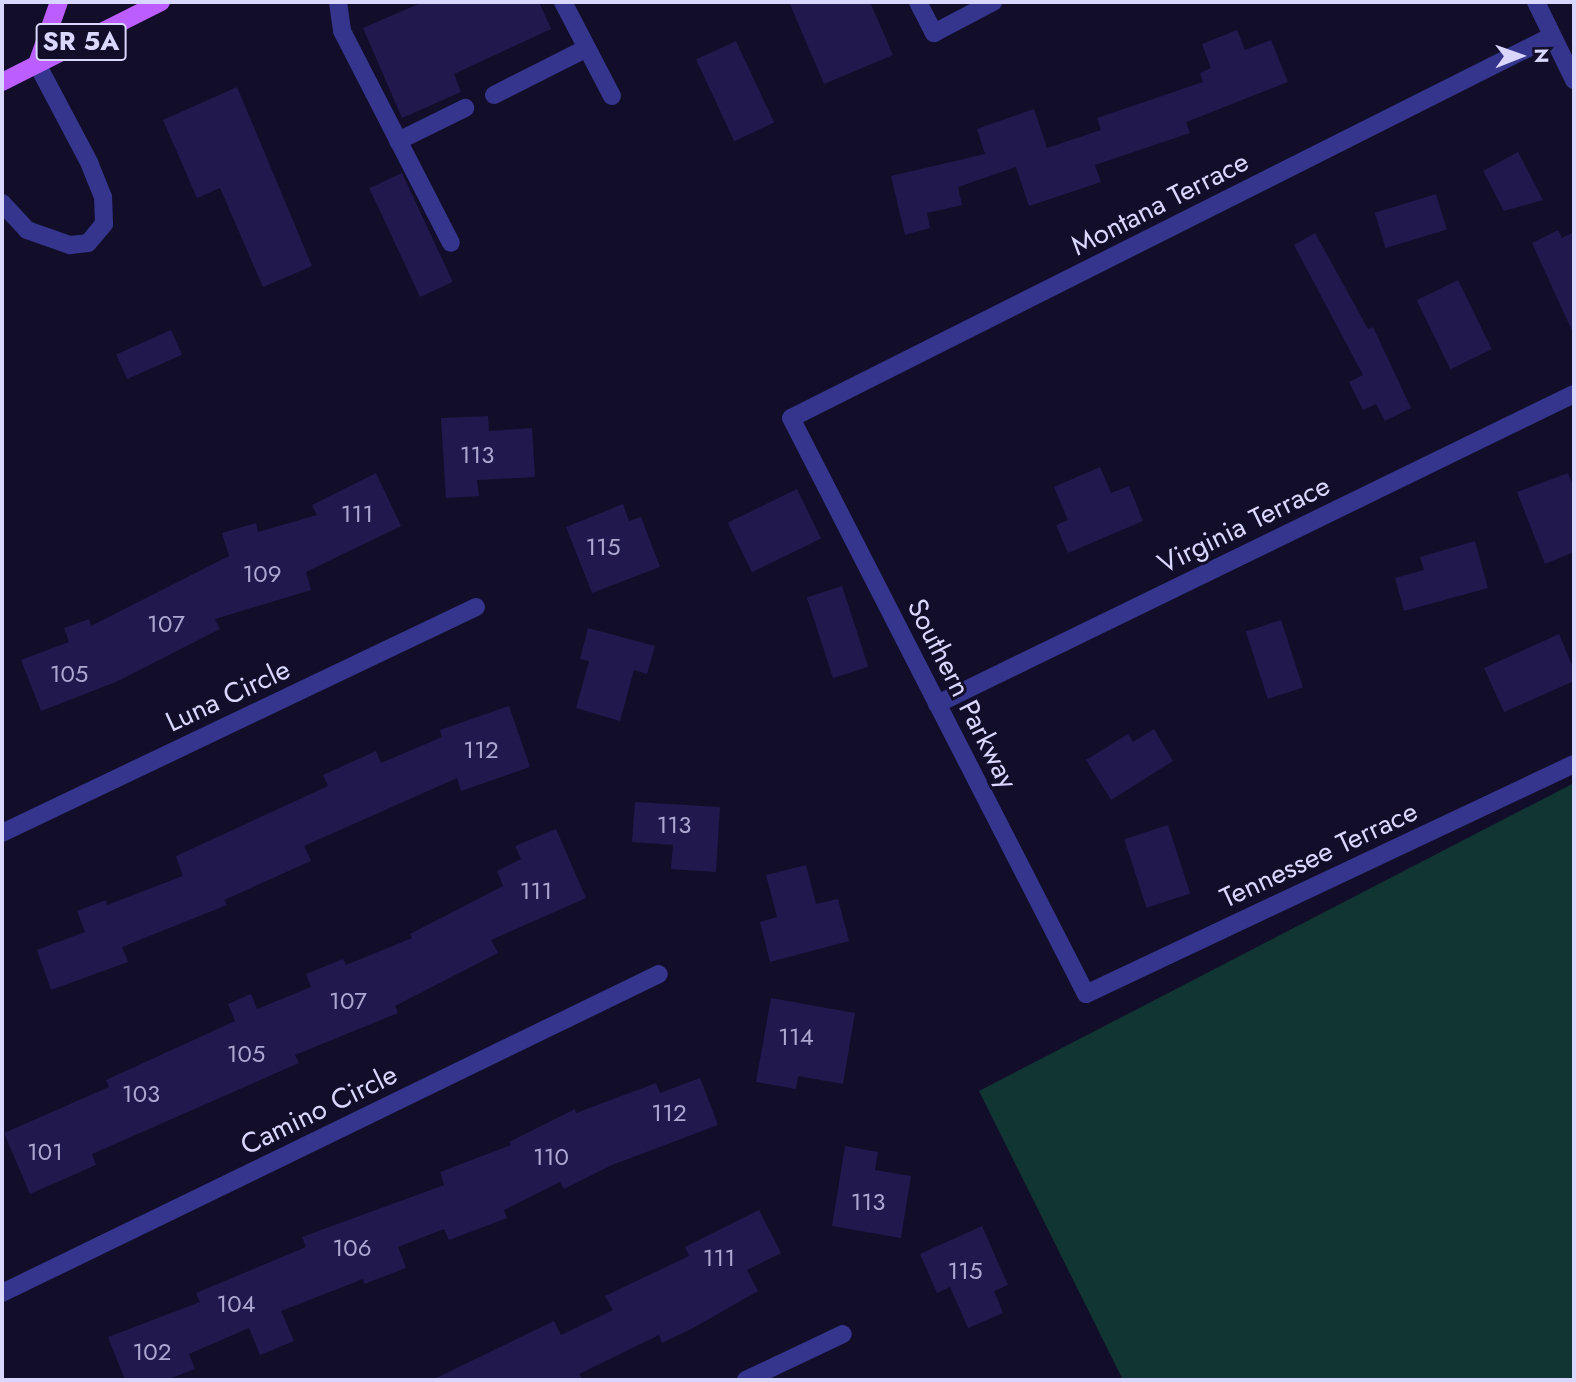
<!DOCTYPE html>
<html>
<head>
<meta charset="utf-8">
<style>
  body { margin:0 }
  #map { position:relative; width:1576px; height:1382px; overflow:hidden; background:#120e2a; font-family:Jost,sans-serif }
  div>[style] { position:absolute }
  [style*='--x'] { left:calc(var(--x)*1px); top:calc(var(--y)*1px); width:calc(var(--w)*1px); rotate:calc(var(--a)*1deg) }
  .green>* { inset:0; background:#103532 }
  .building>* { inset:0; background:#21184d; transform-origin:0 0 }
  .lane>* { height:18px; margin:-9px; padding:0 9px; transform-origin:9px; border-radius:9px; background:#35358e }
  .street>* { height:18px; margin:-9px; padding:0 9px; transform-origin:9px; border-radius:9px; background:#35358e }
  .primary>* { height:18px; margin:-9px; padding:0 9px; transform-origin:9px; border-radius:9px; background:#bc5eff }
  span { translate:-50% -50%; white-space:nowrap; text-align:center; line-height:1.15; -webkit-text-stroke:6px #120e2a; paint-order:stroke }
  .number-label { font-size:24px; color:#aca7d2 }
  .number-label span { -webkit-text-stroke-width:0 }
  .shield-label span { padding:2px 5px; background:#120e2a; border:2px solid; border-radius:5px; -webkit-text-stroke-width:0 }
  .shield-label { font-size:26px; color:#dad7ff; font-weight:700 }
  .street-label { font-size:28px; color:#dad7ff }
  .frame { position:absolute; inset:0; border:4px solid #dad7ff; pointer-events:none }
  .north { position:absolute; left:1485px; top:21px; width:70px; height:70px; -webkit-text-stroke:5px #120e2a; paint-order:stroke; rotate:89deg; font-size:19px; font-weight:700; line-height:28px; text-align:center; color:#dad7ff }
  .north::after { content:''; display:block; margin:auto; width:24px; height:32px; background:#dad7ff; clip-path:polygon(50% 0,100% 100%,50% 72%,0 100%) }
</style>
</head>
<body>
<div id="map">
  <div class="green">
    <div style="clip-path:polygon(1574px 783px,1574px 1380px,1123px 1380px,979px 1091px)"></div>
  </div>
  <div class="building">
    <div style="clip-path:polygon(423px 2px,539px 2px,551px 29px,454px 74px,461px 92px,402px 118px,363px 28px)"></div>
    <div style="clip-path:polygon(789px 2px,870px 2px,893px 55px,824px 84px)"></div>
    <div style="clip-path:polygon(1237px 30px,1245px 50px,1271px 40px,1288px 82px,1186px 122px,1190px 133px,1095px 165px,1101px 182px,1029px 206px,1016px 167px,958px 187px,962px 205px,927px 213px,930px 228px,905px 235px,891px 176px,985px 154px,977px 129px,1034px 109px,1047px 148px,1101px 130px,1097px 118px,1203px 82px,1200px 73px,1211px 68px,1202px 44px)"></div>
    <div style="left:736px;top:41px;width:90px;height:44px;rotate:65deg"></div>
    <div style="clip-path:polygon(237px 87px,312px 266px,263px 287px,220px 188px,197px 198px,163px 120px)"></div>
    <div style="clip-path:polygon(1518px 152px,1543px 200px,1504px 211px,1483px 171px)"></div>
    <div style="left:402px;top:173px;width:120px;height:36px;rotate:65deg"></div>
    <div style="left:1436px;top:194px;width:37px;height:64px;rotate:73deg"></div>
    <div style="clip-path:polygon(1558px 230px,1562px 238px,1574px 232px,1574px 335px,1532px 243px)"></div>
    <div style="clip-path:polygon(1315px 233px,1368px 329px,1373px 327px,1411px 408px,1385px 421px,1376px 404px,1363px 410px,1349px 382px,1363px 375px,1294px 245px)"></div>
    <div style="left:1458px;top:280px;width:77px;height:46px;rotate:64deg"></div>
    <div style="left:171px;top:330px;width:27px;height:60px;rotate:66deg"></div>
    <div style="clip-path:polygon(488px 416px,489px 431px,532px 428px,535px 477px,477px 480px,479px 496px,446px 498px,441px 418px)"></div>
    <div style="clip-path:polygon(1100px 467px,1111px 493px,1129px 486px,1143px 521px,1068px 553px,1056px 525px,1068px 520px,1054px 487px)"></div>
    <div style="clip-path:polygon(376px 473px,401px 526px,306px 572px,311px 590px,215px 619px,220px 629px,116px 682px,41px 711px,21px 660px,69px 642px,64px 628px,89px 619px,91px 626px,229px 556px,222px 533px,256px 523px,258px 532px,317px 515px,312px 505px)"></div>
    <div style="clip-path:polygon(1568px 473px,1574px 488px,1574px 552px,1545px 564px,1517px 492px)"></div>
    <div style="left:797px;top:489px;width:55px;height:77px;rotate:64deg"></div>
    <div style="clip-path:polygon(623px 504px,629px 521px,641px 517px,660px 567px,592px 593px,566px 527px)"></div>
    <div style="clip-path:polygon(1475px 541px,1488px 588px,1404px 611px,1395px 578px,1424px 570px,1420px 557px)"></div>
    <div style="left:842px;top:586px;width:85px;height:37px;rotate:72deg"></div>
    <div style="left:1281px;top:620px;width:71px;height:37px;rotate:72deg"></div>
    <div style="clip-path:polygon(588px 628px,655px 646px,647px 674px,634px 670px,620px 721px,576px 708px,589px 661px,580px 659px)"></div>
    <div style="clip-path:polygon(1559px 634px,1574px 670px,1574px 681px,1504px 712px,1484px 668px)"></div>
    <div style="clip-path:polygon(509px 706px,530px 767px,461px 791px,457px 778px,304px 846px,311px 861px,224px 900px,227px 905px,122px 947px,128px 962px,51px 990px,37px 950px,85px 932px,77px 911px,106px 900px,107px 905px,183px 876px,176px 856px,328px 786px,323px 775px,376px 751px,381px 763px,442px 737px,440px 730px)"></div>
    <div style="clip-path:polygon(1154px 729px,1173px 761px,1111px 800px,1086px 760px,1128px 734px,1133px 742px)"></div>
    <div style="clip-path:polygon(635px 802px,720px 807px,716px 872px,671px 869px,673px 845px,632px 842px)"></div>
    <div style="left:1168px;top:825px;width:72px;height:46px;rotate:72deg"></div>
    <div style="clip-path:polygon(556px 829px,586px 898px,491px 940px,498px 953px,395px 1006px,398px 1013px,295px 1055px,299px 1063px,92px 1154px,96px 1165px,30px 1194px,4px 1133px,109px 1087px,106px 1080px,235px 1021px,228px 1004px,251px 994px,257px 1009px,311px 987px,306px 974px,343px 959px,346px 965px,412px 938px,410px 934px,503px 886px,497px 871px,521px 859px,515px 846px)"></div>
    <div style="clip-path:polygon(806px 865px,816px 904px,838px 899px,849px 941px,770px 962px,760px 922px,777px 917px,766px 875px)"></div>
    <div style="clip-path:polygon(771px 998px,855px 1013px,843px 1084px,798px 1076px,796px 1089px,756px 1082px)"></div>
    <div style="clip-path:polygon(700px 1078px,718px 1125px,612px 1165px,564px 1189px,560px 1182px,504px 1210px,507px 1218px,449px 1240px,444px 1229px,398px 1247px,406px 1268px,364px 1284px,363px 1279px,281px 1311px,294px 1341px,260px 1355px,249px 1328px,189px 1354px,195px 1369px,166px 1380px,125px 1380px,108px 1337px,200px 1302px,196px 1293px,306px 1247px,302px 1237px,444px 1185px,440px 1172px,511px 1145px,509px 1142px,575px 1109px,576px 1113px,656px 1083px,660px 1093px)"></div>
    <div style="clip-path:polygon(845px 1146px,878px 1152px,875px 1170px,911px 1176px,901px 1238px,832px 1226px)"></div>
    <div style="clip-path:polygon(759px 1210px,781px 1253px,747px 1270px,758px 1291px,695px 1327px,662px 1343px,659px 1335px,579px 1374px,583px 1380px,432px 1380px,554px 1321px,561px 1335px,613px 1310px,605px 1296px,689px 1256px,685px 1247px)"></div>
    <div style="clip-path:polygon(982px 1226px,1008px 1285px,994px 1291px,1003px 1313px,968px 1328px,950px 1287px,937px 1293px,920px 1254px)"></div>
  </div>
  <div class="lane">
    <div style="--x:338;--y:2;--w:29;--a:82"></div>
    <div style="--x:342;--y:31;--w:238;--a:62.8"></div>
    <div style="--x:563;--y:2;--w:106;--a:62.5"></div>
    <div style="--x:918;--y:2;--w:35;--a:63"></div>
    <div style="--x:934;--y:33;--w:67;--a:-27.7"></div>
    <div style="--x:494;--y:95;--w:104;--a:-26.8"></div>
    <div style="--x:398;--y:141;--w:75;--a:-26.2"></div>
    <div style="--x:2;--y:203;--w:37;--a:47"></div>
    <div style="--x:27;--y:230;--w:46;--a:19.2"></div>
    <div style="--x:70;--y:245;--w:18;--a:-6"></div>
    <div style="--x:88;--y:243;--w:25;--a:-50"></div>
    <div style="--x:104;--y:224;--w:27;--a:-92"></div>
    <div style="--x:103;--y:197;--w:35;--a:-112"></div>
    <div style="--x:90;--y:164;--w:113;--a:-117.9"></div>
  </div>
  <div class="street">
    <div style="--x:1536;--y:2;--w:87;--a:64"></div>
    <div style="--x:1552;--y:36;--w:851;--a:153.34"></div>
    <div style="--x:791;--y:418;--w:647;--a:62.88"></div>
    <div style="--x:1086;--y:994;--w:539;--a:-25.24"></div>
    <div style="--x:937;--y:704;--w:708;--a:-25.95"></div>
    <div style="--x:2;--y:833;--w:525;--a:-25.49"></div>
    <div style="--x:2;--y:1293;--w:730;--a:-25.9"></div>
    <div style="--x:746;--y:1380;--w:107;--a:-25.4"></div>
  </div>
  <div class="primary">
    <div style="--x:37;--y:64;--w:66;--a:-70.5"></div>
    <div style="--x:2;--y:82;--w:178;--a:-26.7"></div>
  </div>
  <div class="number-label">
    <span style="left:477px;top:455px">113</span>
    <span style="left:357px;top:514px">111</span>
    <span style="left:603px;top:547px">115</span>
    <span style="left:262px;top:574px">109</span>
    <span style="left:166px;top:624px">107</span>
    <span style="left:69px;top:674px">105</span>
    <span style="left:481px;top:750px">112</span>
    <span style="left:674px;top:825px">113</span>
    <span style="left:536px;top:891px">111</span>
    <span style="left:348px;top:1001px">107</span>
    <span style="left:796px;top:1037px">114</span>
    <span style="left:246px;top:1054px">105</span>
    <span style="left:141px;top:1094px">103</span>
    <span style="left:669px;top:1113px">112</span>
    <span style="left:45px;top:1152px">101</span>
    <span style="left:551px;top:1157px">110</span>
    <span style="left:868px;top:1202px">113</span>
    <span style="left:352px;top:1248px">106</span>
    <span style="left:719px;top:1258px">111</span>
    <span style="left:965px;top:1271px">115</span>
    <span style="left:236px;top:1304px">104</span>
    <span style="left:152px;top:1352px">102</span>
  </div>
  <div class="shield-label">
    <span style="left:81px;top:42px">SR 5A</span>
  </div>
  <div class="street-label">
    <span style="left:1160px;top:204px;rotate:-27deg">Montana Terrace</span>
    <span style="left:1244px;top:525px;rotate:-26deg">Virginia Terrace</span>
    <span style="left:962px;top:694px;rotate:63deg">Southern Parkway</span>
    <span style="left:228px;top:696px;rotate:-25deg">Luna Circle</span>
    <span style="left:1319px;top:855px;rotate:-25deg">Tennessee Terrace</span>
    <span style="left:319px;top:1110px;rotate:-26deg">Camino Circle</span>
  </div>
  <div class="frame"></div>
  <div class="north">N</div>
</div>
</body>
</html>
